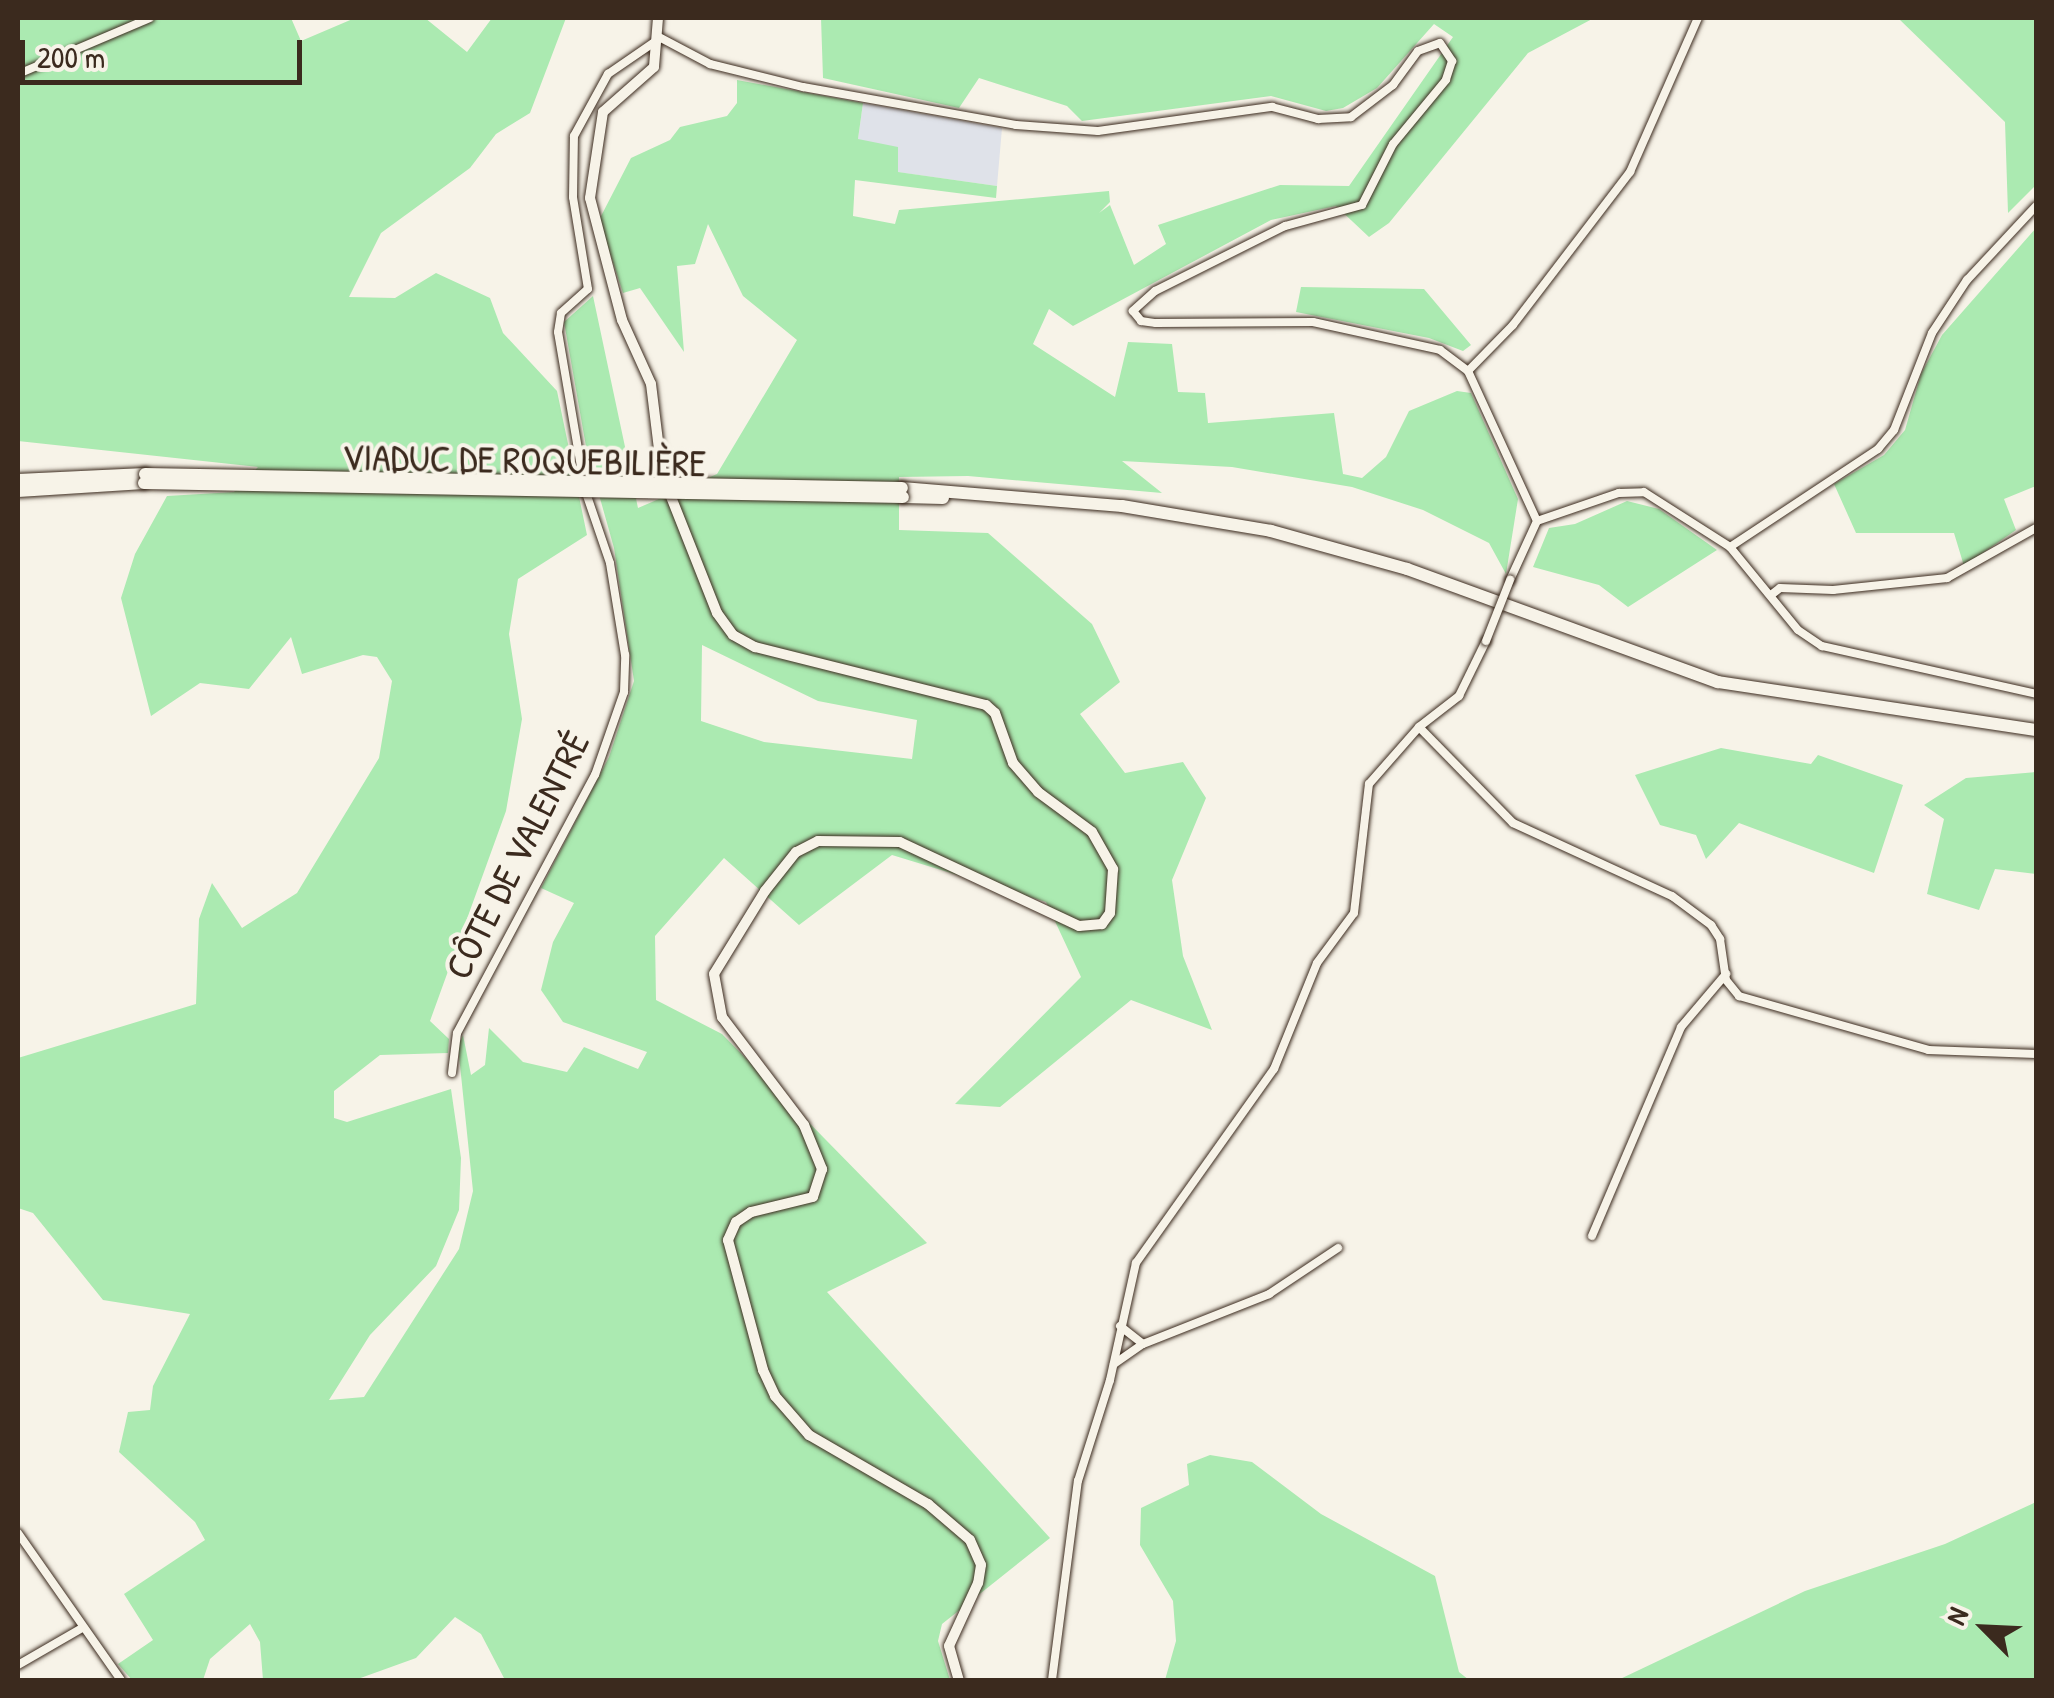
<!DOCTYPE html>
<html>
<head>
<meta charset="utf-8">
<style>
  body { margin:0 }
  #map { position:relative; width:2054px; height:1698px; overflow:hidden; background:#f7f3e8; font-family:"Patrick Hand",sans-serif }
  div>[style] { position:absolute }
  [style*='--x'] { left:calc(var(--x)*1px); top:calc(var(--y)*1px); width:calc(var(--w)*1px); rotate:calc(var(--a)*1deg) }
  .built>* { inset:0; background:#dfe2e9 }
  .green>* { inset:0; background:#abeab1 }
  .roads { filter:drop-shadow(0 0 2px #3b2a1e) drop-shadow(0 0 2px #3b2a1e) }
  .minor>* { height:8px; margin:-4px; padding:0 4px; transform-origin:4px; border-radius:4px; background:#f7f3e8 }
  .tertiary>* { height:10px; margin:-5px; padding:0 5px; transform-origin:5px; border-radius:5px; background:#f7f3e8 }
  .primary>* { height:12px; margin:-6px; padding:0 6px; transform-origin:6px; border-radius:6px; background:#f7f3e8 }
  .bridges { filter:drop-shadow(0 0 2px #3b2a1e) drop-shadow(0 0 2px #3b2a1e) }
  .minor-bridge>* { height:8px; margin:-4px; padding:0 4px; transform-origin:4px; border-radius:4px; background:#f7f3e8 }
  .primary-bridge>* { height:12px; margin:-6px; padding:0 6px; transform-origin:6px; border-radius:6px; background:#f7f3e8 }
  span { translate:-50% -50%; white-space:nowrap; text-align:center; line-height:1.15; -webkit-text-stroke:8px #f7f3e8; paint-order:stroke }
  .street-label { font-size:38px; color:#3b2a1e }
  .frame { position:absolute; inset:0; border:20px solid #3b2a1e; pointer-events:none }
  .north { position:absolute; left:1934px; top:1578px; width:100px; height:100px; -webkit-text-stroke:8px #f7f3e8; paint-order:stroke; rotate:294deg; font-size:28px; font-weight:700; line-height:40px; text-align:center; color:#3b2a1e }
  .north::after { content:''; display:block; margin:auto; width:35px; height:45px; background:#3b2a1e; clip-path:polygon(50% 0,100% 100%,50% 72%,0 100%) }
  .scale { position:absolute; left:20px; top:40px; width:282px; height:45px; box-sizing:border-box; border:5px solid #3b2a1e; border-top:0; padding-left:12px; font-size:30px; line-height:35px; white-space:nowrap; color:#3b2a1e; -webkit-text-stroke:8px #f7f3e8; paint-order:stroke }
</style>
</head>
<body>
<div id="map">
  <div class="built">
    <div style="clip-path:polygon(863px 103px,1002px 128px,997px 186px,897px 172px,858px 139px)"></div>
  </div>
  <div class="green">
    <div style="clip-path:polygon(evenodd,18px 18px,291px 18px,301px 41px,355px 18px,425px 18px,467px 52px,492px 18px,566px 18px,530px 113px,496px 134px,470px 168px,381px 233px,349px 297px,395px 298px,436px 273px,490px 298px,503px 333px,557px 391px,587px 535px,518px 579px,509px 634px,522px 719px,506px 811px,430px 1021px,449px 1039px,448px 1053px,380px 1055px,334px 1091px,334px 1118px,347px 1122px,451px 1089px,461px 1158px,459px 1210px,436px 1266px,370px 1335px,329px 1400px,364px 1397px,459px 1249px,473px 1191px,458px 1046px,463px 1035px,471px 1075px,485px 1065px,489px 1028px,523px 1062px,567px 1072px,584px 1047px,638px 1069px,647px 1052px,563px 1022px,541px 990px,553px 942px,574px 903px,541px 888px,609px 757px,634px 681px,614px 548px,587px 452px,564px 322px,593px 296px,638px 508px,717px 474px,797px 340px,743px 296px,708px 224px,695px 264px,677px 266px,684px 352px,640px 288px,623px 293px,599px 220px,631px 158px,670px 140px,680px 127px,727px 116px,737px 103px,737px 80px,863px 103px,858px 139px,898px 147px,898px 172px,997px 186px,996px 198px,855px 180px,853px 216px,895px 224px,899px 210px,1109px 191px,1110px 202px,1099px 213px,1110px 205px,1134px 265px,1166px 244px,1158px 225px,1280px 185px,1349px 186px,1453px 37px,1434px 24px,1377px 88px,1343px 108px,1326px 111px,1271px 96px,1082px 121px,1067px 106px,979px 78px,959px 108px,823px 78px,821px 18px,1594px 18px,1528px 53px,1389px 223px,1369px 237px,1336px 206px,1271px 220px,1073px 326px,1049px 309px,1033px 344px,1115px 397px,1128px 342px,1172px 344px,1178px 392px,1205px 393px,1208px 423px,1334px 413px,1343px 474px,1362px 478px,1386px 457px,1409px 411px,1457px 391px,1471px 393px,1518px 499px,1506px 574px,1489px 543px,1423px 510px,1352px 487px,1232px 467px,1122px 461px,1162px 493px,968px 476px,899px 477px,899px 530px,988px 533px,1092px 624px,1120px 682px,1080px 714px,1125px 773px,1183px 762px,1206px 798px,1172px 880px,1183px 956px,1212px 1030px,1131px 1000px,1000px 1107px,955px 1104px,1081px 977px,1046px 902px,892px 855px,799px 925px,724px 858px,655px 936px,656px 1000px,722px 1034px,927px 1243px,827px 1292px,1050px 1538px,942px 1624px,938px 1641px,950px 1680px,505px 1680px,481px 1634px,455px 1617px,416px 1658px,355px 1680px,263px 1680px,260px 1642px,250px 1624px,210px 1659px,203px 1680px,132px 1680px,118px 1664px,153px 1640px,124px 1594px,205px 1540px,195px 1522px,119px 1452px,128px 1412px,150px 1410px,153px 1386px,190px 1314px,103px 1300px,33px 1213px,18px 1208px,18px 1058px,196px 1004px,199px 919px,212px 883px,242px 928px,297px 893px,379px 758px,392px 681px,377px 657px,363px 655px,302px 674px,291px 637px,249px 689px,200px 683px,151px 716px,121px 598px,135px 554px,167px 496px,234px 492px,258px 467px,18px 441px,18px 18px,702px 645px,818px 701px,917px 720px,912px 759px,764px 742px,701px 721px,702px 645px)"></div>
    <div style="clip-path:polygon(1898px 18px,2036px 18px,2036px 185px,2008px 213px,2005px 122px)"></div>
    <div style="clip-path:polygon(2036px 228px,2036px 486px,2004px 499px,2016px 530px,1964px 566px,1954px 533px,1856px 533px,1834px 484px,1884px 455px,1905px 430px,1921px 374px,1942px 335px)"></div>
    <div style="clip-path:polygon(1301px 287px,1424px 289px,1471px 345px,1463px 351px,1429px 338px,1296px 312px)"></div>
    <div style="clip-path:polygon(1627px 501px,1659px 509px,1717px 550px,1628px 607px,1599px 585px,1533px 567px,1549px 528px,1575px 524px)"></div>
    <div style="clip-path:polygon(1721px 748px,1811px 764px,1818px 755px,1903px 785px,1874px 873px,1739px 823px,1706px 859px,1696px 835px,1660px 825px,1635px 775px)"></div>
    <div style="clip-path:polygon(2036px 772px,2036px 874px,1995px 869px,1979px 910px,1927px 894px,1944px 819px,1924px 805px,1966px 778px)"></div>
    <div style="clip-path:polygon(1210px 1455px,1252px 1462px,1321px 1514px,1435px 1576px,1459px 1672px,1469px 1680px,1165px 1680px,1176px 1641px,1173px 1601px,1140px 1545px,1141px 1508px,1189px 1485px,1187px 1464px)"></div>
    <div style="clip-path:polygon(2036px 1502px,2036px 1680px,1618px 1680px,1805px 1591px,1945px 1544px)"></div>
  </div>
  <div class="roads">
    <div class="minor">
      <div style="--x:659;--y:37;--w:58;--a:27.9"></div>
      <div style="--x:710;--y:64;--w:96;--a:13.9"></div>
      <div style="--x:803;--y:87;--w:216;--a:10.1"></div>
      <div style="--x:1016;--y:125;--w:82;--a:4.2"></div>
      <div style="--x:1098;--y:131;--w:176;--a:-7.9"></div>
      <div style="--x:1272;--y:107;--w:48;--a:14.6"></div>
      <div style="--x:1318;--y:119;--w:33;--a:-3"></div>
      <div style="--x:1351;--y:117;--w:53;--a:-37.3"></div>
      <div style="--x:1393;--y:85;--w:42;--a:-53.7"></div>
      <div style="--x:1418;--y:51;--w:23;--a:-20"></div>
      <div style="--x:1440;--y:43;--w:22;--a:56"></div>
      <div style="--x:1452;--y:61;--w:20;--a:108"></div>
      <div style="--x:1446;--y:80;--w:83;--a:129.6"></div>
      <div style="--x:1393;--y:144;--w:68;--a:116.9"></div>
      <div style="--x:1362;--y:205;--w:80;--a:164.7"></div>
      <div style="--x:1285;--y:226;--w:145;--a:153.4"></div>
      <div style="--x:1155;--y:291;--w:30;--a:138"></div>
      <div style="--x:1133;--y:311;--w:13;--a:51"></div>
      <div style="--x:1141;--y:321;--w:15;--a:8"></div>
      <div style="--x:1156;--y:323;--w:157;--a:-0.4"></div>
      <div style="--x:1313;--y:322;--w:130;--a:12.4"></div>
      <div style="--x:1440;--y:350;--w:35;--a:37"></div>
      <div style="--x:1468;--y:371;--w:165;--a:65.3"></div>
      <div style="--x:18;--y:74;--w:143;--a:-23"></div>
      <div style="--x:1468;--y:371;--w:64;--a:-45.6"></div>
      <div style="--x:1513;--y:325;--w:193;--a:-52.6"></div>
      <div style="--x:1630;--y:172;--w:168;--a:-66.2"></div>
      <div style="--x:1730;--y:547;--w:178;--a:-33.5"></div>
      <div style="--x:1878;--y:449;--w:25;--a:-50"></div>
      <div style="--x:1894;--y:430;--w:104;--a:-68.6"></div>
      <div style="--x:1932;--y:333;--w:64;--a:-56.6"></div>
      <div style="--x:1967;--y:280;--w:101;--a:-47"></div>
      <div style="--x:1510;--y:580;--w:65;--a:-65.4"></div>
      <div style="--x:1537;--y:521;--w:87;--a:-18.9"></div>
      <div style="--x:1619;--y:493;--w:25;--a:-2"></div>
      <div style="--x:1644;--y:492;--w:102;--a:32.6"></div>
      <div style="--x:1730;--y:547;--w:107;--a:50.7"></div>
      <div style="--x:1798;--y:630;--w:29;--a:34"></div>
      <div style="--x:1822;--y:646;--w:219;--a:12.6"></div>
      <div style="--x:1771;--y:595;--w:11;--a:-38"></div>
      <div style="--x:1780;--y:588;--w:53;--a:2.2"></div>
      <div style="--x:1833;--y:590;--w:115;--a:-6"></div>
      <div style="--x:1947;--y:578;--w:102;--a:-29.3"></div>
      <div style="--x:1419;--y:727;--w:134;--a:45.6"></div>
      <div style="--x:1513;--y:823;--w:175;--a:24.7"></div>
      <div style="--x:1672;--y:896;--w:49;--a:36.6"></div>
      <div style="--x:1711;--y:925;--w:17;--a:57"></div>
      <div style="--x:1720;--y:939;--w:41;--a:81.7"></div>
      <div style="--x:1726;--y:980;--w:21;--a:51"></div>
      <div style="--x:1739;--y:996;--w:197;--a:15.9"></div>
      <div style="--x:1928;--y:1050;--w:108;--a:2.1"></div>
      <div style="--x:452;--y:1073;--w:40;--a:-82.9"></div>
      <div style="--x:457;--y:1033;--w:293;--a:-61.9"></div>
      <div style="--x:595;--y:775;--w:88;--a:-70.7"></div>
      <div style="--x:624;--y:692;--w:37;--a:-88"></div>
      <div style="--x:625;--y:655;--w:93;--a:-99.3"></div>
      <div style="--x:610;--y:563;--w:77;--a:-108.9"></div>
      <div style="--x:585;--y:490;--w:160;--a:-99.7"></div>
      <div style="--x:558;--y:332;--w:19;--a:-81"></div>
      <div style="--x:561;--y:313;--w:36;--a:-42"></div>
      <div style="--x:588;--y:289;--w:93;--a:-99.3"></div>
      <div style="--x:573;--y:197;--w:61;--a:-89.1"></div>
      <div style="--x:574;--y:136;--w:71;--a:-61.3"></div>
      <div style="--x:608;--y:74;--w:62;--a:-34.5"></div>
      <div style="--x:1592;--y:1236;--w:227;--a:-66.9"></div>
      <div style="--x:1681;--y:1027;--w:70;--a:-49.7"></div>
      <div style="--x:1120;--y:1326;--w:29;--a:38"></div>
      <div style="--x:1114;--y:1364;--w:35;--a:-35"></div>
      <div style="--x:1143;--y:1344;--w:136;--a:-21.6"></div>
      <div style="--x:1269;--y:1294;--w:83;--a:-33.7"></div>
      <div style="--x:18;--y:1533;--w:179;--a:55"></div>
      <div style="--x:18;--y:1665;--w:74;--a:-30"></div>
      <div style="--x:1052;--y:1680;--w:201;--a:-82.6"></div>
      <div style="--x:1078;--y:1481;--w:106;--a:-72.4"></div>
      <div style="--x:1110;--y:1380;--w:120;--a:-77.5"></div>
      <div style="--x:1136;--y:1263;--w:238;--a:-54.6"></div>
      <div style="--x:1274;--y:1069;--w:114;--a:-67.9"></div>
      <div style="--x:1317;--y:963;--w:62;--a:-53.5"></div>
      <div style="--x:1354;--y:913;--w:130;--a:-83.4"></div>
      <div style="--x:1369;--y:784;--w:76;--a:-48.7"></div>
      <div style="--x:1419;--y:727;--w:51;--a:-37.8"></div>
      <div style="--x:1459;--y:696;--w:61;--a:-63.9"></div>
    </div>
    <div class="tertiary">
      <div style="--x:658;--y:18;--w:49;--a:94.7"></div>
      <div style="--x:654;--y:67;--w:68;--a:138.6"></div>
      <div style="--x:603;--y:112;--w:87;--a:98.6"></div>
      <div style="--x:590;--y:198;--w:126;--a:75.3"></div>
      <div style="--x:622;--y:320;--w:70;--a:65.6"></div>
      <div style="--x:651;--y:384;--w:91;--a:83"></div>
      <div style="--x:662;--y:474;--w:149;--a:68.4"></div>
      <div style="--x:717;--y:613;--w:27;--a:54"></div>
      <div style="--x:733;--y:635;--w:25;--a:29"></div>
      <div style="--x:755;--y:647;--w:238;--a:14.1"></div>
      <div style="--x:986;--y:705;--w:12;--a:42"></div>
      <div style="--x:995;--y:713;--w:53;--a:70.2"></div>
      <div style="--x:1013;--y:763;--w:38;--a:49"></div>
      <div style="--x:1038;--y:792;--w:67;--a:36.5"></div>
      <div style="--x:1092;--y:832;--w:43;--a:60.4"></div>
      <div style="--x:1113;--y:869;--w:44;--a:93.9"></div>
      <div style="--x:1110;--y:913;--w:14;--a:126"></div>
      <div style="--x:1102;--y:924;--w:23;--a:175"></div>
      <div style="--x:1079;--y:926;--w:198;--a:-154.9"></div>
      <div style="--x:900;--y:842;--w:82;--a:-179.3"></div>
      <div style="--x:818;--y:841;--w:25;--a:153"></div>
      <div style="--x:796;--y:852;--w:50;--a:128.5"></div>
      <div style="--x:765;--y:891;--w:97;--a:121.6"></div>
      <div style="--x:714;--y:974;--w:44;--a:79.5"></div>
      <div style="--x:722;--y:1017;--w:136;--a:52.8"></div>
      <div style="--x:804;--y:1125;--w:48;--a:67.8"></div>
      <div style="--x:822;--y:1169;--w:29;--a:108"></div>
      <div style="--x:813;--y:1197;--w:64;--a:166.4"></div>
      <div style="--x:751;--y:1212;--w:18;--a:146"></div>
      <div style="--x:736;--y:1222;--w:20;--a:114"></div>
      <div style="--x:728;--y:1240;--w:135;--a:74.9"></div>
      <div style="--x:763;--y:1370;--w:29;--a:65"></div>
      <div style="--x:775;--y:1396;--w:52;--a:48.9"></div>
      <div style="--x:809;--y:1435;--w:138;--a:30.1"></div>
      <div style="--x:928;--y:1504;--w:55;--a:40.6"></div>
      <div style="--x:970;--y:1540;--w:27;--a:66"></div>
      <div style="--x:981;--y:1565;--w:18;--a:99"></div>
      <div style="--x:978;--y:1583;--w:69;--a:114.7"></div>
      <div style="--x:949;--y:1646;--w:35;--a:74"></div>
    </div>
    <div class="primary">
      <div style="--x:18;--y:480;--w:127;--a:-2.7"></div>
      <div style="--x:902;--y:488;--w:221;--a:4.7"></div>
      <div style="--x:1122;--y:506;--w:151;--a:9.5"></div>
      <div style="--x:1271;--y:531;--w:141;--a:15.6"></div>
      <div style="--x:1407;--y:569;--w:331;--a:20"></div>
      <div style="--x:1718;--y:682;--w:322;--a:8.6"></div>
      <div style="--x:18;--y:491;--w:126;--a:-3.6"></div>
      <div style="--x:903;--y:497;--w:40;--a:1.4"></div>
    </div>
  </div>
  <div class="bridges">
    <div class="minor-bridge">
      <div style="--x:1486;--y:641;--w:66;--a:-68.5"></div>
    </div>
    <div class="primary-bridge">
      <div style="--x:145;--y:474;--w:757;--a:1.06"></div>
      <div style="--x:144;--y:483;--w:759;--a:1.06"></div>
    </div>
  </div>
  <div class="street-label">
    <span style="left:524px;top:460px;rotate:1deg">VIADUC DE ROQUEBILIÈRE</span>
    <span style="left:517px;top:855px;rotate:-63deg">CÔTE DE VALENTRÉ</span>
  </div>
  <div class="frame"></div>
  <div class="north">N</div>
  <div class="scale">200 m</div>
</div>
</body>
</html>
